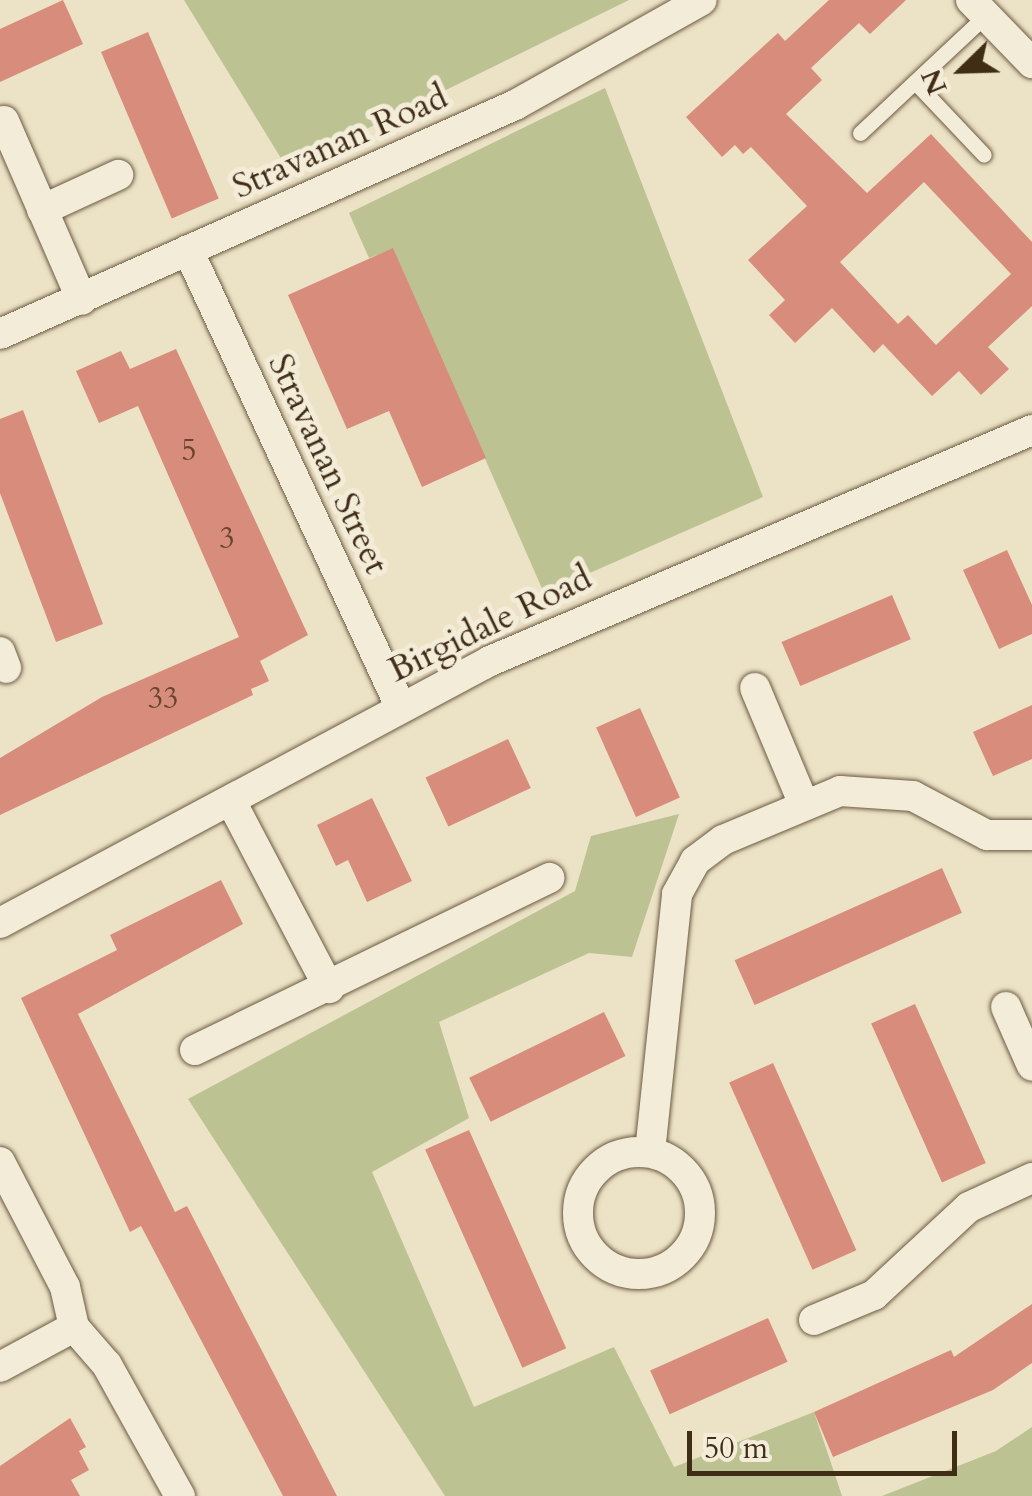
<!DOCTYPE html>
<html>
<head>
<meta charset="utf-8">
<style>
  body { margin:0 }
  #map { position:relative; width:1032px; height:1496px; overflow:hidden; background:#ece2c5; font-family:Cardo,serif }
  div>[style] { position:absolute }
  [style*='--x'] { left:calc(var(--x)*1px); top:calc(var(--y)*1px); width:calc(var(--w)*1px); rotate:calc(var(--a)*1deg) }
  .green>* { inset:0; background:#bcc292 }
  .building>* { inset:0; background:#d88c7b; transform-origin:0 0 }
  .roads { filter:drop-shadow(0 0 2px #6b5a42) drop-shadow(0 0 2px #6b5a42) }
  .lane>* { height:15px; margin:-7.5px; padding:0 7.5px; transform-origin:7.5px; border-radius:7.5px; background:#f3ecd9 }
  .street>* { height:30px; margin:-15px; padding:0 15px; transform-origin:15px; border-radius:15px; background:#f3ecd9 }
  .street>.ring { margin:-15px; padding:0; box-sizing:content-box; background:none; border:30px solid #f3ecd9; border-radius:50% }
  span { translate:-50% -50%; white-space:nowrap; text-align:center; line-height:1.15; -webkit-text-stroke:10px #f3ecd9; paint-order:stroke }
  .number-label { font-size:30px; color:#66452f }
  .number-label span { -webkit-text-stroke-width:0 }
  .street-label { font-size:35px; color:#402d16 }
  .north { position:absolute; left:912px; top:20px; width:100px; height:100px; -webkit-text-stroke:8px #f3ecd9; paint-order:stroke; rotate:247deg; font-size:28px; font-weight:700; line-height:40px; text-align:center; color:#402d16 }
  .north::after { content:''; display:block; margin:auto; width:35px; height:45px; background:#402d16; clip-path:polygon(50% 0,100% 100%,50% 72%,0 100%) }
  .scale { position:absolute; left:687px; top:1431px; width:270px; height:45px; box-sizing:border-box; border:5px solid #402d16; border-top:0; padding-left:12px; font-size:30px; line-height:35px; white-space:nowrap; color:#402d16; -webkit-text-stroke:8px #f3ecd9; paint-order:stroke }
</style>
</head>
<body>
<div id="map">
  <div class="green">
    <div style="clip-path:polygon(184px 0,629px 0,287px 168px)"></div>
    <div style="clip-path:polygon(605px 88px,763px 497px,544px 593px,393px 249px,369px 258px,349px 213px)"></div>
    <div style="clip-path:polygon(679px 814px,632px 957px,589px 953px,439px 1022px,469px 1118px,372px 1172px,474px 1407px,614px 1347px,674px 1467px,814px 1412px,842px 1496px,445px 1496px,188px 1099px,575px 891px,591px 836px)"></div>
    <div style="clip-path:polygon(1032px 1427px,1032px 1496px,882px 1496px,996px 1451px)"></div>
  </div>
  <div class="building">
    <div style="clip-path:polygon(63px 0,83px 44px,0 82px,0 29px)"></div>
    <div style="clip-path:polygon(evenodd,829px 0,906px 0,870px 34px,859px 23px,811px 68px,822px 80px,786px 114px,867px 193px,931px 134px,1032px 242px,1032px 306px,988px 347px,1009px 369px,981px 395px,959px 371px,932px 396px,883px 344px,874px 353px,832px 308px,795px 343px,769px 315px,785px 300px,748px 260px,807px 206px,751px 147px,743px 154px,735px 145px,722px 157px,686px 117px,778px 33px,785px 41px,829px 0,924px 182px,1011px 274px,936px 345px,908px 315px,898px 324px,840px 262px,924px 182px)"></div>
    <div style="left:148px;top:32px;width:181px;height:51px;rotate:67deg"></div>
    <div style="clip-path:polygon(393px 248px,486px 458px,422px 487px,389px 411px,347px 429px,288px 295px)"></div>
    <div style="clip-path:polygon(176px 349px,308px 635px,260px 661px,269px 681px,251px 689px,253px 695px,0 815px,0 758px,102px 697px,239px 637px,138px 406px,99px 423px,76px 371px,121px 351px,130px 369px)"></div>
    <div style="clip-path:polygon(23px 410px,103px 624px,56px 642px,0 493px,0 419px)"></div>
    <div style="clip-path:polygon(1007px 550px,1032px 605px,1032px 634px,999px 649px,963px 570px)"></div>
    <div style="left:892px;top:595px;width:48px;height:120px;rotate:67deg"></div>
    <div style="clip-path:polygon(1032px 705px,1032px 759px,993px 776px,973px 732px)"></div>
    <div style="left:640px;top:708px;width:98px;height:48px;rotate:66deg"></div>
    <div style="left:508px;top:739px;width:54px;height:91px;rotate:65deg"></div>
    <div style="clip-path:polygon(372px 798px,412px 881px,367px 902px,348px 860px,336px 866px,317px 825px)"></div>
    <div style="left:942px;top:868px;width:49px;height:227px;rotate:66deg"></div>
    <div style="clip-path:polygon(221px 880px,243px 924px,78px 1014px,175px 1212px,187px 1206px,337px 1496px,283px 1496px,141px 1226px,130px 1232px,21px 998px,117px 950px,110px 935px)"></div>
    <div style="left:915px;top:1004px;width:174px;height:48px;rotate:66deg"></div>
    <div style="left:604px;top:1012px;width:49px;height:150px;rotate:64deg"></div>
    <div style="left:773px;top:1063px;width:205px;height:48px;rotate:66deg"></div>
    <div style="left:469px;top:1130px;width:239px;height:48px;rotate:66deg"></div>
    <div style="clip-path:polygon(1032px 1304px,1032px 1363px,993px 1390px,833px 1457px,814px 1412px,951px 1350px,954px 1357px)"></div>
    <div style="left:768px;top:1318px;width:48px;height:129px;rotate:66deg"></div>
    <div style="clip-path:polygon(70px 1418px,86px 1447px,79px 1451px,89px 1470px,71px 1480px,80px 1496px,0 1496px,0 1466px)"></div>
  </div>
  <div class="roads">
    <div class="lane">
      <div style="--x:915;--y:82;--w:100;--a:46.6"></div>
      <div style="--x:860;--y:133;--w:173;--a:-43.1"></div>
    </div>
    <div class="street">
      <div style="--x:971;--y:0;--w:88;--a:45.9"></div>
      <div style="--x:4;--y:121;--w:195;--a:66.5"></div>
      <div style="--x:42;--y:210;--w:84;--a:-24.7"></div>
      <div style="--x:188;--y:250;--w:505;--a:65.06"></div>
      <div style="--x:0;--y:334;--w:564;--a:-23.97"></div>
      <div style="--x:515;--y:105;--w:214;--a:-29.3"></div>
      <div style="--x:0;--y:652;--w:17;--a:69"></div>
      <div style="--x:755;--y:688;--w:124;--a:67.2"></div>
      <div style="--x:233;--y:805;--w:207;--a:62.3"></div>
      <div style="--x:0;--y:923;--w:556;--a:-28.13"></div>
      <div style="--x:490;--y:661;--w:589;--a:-23.08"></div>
      <div style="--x:1006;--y:1007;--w:64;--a:66.2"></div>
      <div style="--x:195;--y:1050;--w:394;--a:-25.9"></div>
      <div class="ring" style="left:578px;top:1152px;width:92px;height:92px"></div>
      <div style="--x:650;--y:1152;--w:259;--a:-84"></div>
      <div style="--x:677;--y:894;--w:38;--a:-61"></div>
      <div style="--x:695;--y:861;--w:35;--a:-37"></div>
      <div style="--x:723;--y:840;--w:127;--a:-22.7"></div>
      <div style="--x:840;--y:791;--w:73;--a:3.9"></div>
      <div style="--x:913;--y:796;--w:84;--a:27.8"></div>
      <div style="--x:987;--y:835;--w:45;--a:0"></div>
      <div style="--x:0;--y:1162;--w:141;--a:62.5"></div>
      <div style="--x:65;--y:1287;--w:41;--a:77.3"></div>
      <div style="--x:74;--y:1327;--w:50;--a:49"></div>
      <div style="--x:107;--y:1365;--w:150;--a:60.9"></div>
      <div style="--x:814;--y:1320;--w:65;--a:-22.6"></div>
      <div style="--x:874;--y:1295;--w:129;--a:-42.8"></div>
      <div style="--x:969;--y:1207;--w:69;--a:-24.7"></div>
      <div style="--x:0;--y:1367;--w:84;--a:-28.4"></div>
    </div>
  </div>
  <div class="number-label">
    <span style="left:189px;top:451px">5</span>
    <span style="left:227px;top:539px">3</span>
    <span style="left:163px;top:699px">33</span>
  </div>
  <div class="street-label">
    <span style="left:340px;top:142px;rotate:-24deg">Stravanan Road</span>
    <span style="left:328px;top:464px;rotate:65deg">Stravanan Street</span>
    <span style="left:490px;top:624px;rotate:-26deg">Birgidale Road</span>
  </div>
  <div class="north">N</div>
  <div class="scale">50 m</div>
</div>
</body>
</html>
